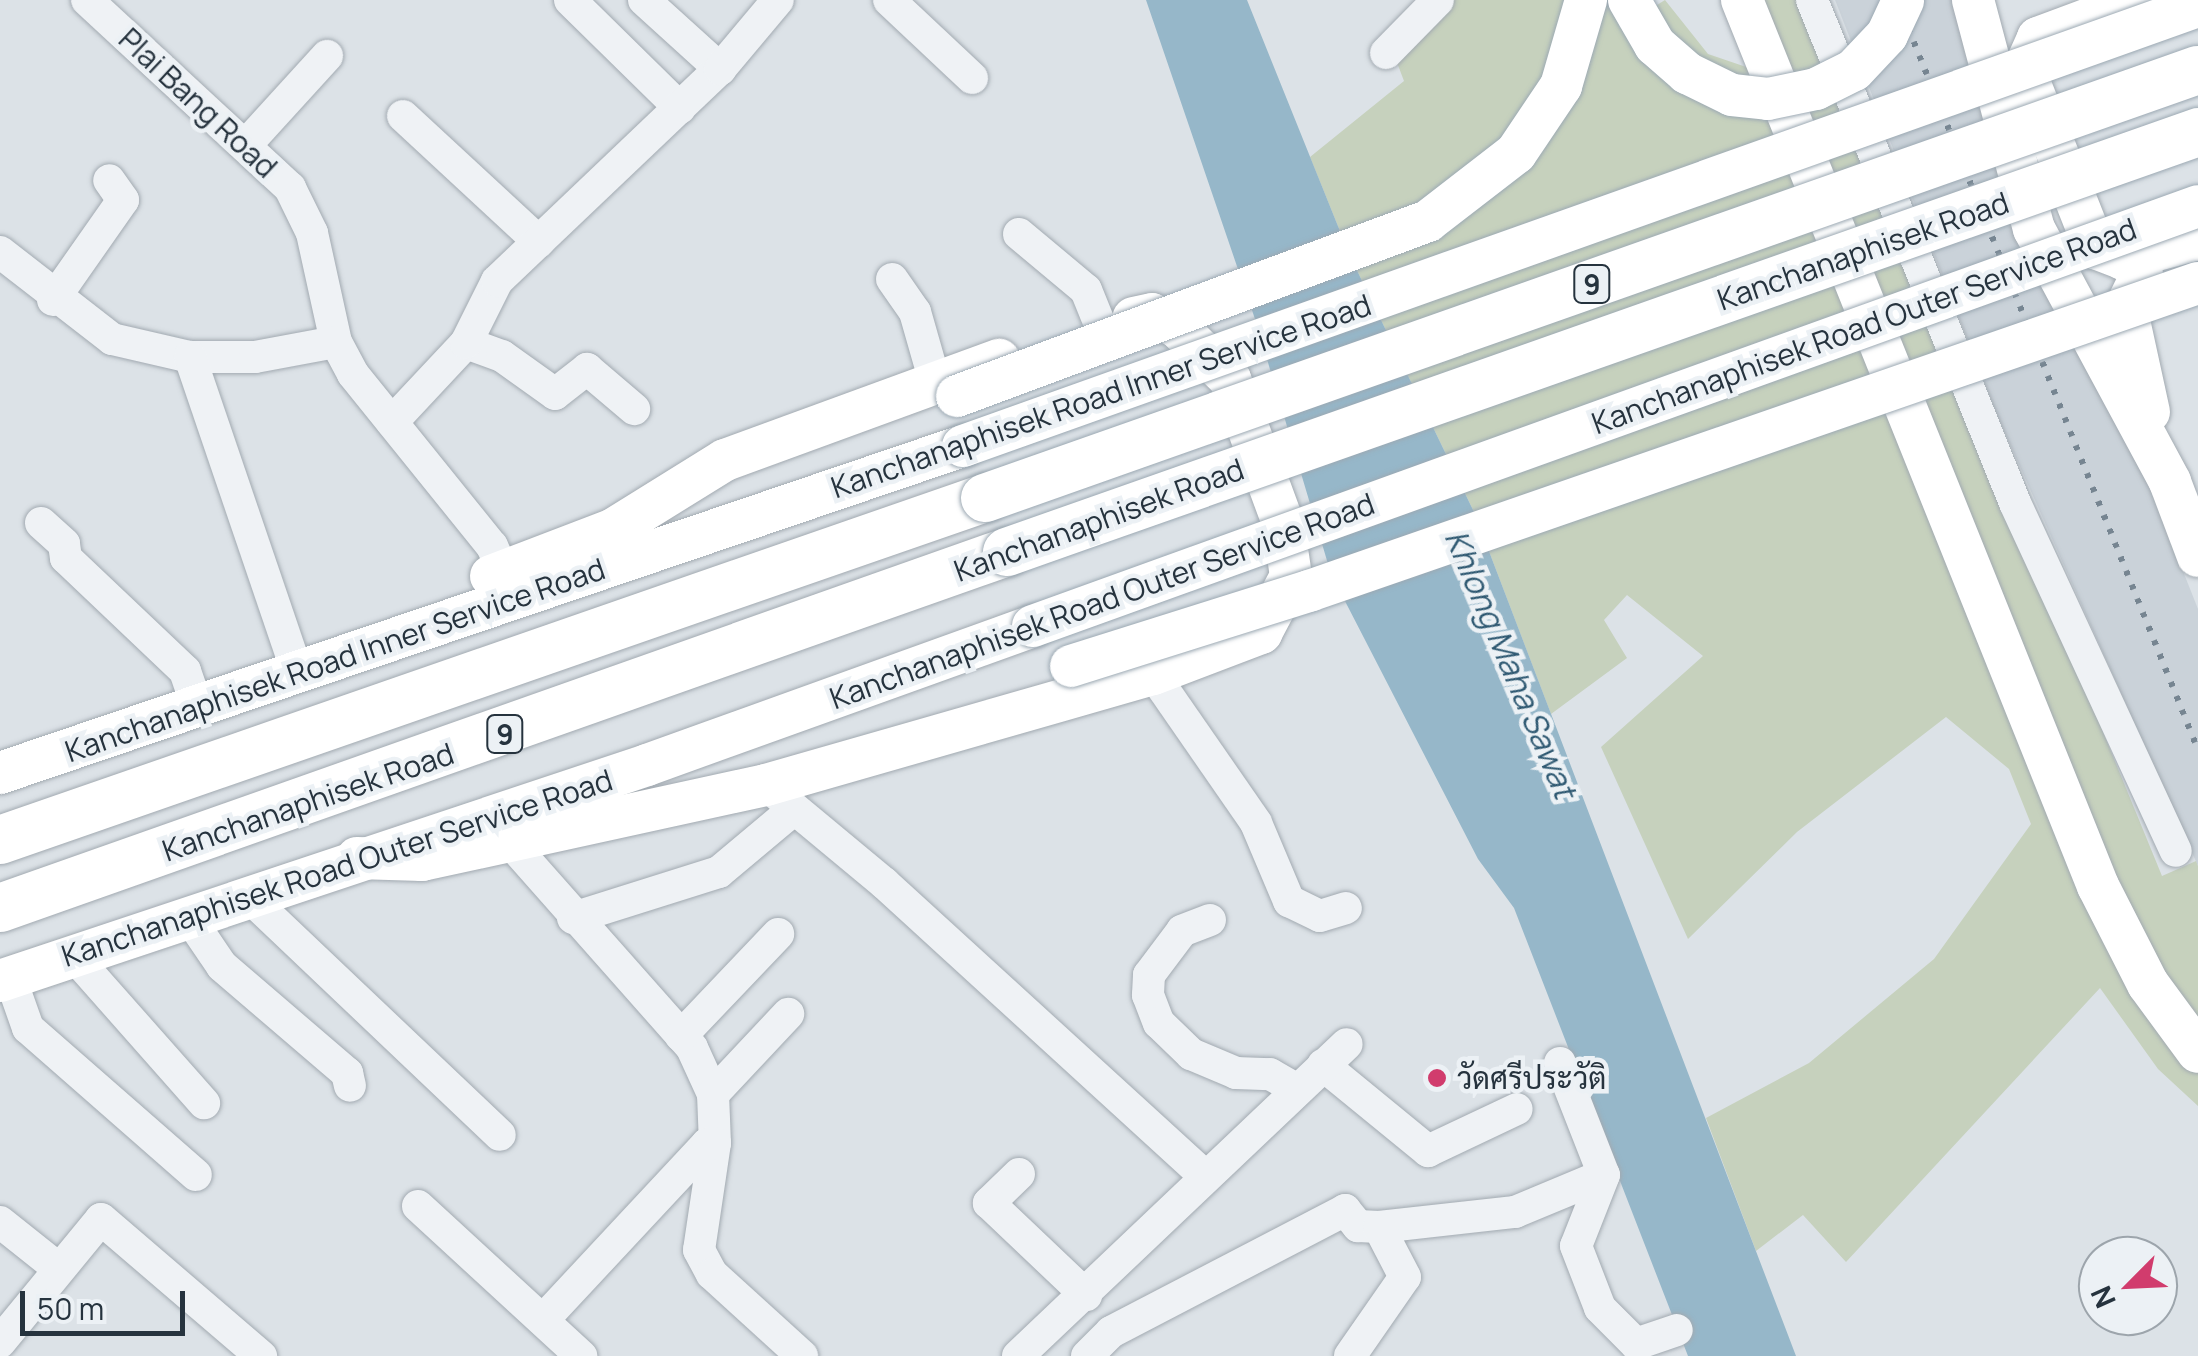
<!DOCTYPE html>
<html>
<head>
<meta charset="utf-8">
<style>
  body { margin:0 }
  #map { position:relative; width:2198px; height:1356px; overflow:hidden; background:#dce2e7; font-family:Manrope,Sarabun,sans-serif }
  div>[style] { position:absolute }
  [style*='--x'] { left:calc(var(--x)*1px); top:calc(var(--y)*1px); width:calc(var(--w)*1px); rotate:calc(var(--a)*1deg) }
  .built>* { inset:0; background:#cad2d9 }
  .green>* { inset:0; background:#c6d1bd }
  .water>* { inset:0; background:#96b7c9 }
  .roads { filter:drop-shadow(0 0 2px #a2aab1) drop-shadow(0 0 2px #a2aab1) }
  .minor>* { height:32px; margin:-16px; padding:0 16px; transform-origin:16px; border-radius:16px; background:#eff2f5 }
  .major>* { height:42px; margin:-21px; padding:0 21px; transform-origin:21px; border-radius:21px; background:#fff }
  .highway>* { height:48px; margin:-24px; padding:0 24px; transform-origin:24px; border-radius:24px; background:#fff }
  .rail>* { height:6px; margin-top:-3px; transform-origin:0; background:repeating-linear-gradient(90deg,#768591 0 5px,transparent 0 15px) }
  .bridges { filter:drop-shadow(0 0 2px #9ca9b3) drop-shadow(0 0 2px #9ca9b3) }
  .major-bridge>* { height:42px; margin:-21px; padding:0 21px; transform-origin:21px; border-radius:21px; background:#fff }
  .highway-bridge>* { height:48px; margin:-24px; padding:0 24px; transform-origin:24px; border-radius:24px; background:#fff }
  .dots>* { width:28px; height:28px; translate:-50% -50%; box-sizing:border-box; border:5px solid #ecf1f5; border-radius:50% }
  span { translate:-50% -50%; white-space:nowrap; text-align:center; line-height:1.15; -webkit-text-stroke:9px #ecf1f5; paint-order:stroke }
  .shield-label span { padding:2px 8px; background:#ecf1f5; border:2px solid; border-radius:8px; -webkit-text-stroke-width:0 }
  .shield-label { font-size:28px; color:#26333e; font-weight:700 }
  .street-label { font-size:30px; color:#26333e }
  .poi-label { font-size:30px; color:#26333e }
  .left { translate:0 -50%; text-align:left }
  .water-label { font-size:32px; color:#2f5972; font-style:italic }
  .north { position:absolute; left:2078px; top:1236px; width:100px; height:100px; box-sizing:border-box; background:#ecf1f5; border:2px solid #9da5ac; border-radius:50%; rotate:246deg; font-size:28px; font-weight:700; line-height:40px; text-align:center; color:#26333e }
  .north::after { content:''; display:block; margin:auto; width:35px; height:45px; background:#d13c6d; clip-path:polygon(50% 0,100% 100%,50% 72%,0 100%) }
  .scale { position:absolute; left:20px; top:1291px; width:165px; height:45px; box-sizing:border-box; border:5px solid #26333e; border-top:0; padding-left:12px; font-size:30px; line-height:35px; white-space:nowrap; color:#26333e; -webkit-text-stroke:8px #ecf1f5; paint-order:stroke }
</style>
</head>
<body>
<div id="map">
  <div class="built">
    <div style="clip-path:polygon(1835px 0,1957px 0,2198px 609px,2198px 866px,1997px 415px)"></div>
  </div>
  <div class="green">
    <div style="clip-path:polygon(1454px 0,1612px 0,1620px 28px,1665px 0,1708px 54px,1755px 70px,1762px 0,1803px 0,2162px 876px,2196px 861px,2198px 866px,2198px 1106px,2158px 1069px,2100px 988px,1846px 1262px,1803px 1215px,1756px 1251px,1706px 1118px,1809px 1063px,1934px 959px,2031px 824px,2009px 769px,1946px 717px,1797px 832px,1688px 939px,1601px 747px,1703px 656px,1627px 595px,1604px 620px,1627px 658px,1551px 714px,1474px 512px,1350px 256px,1310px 157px,1404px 81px,1396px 60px)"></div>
  </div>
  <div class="water">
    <div style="clip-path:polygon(1146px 0,1247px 0,1350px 256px,1474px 512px,1796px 1356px,1688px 1356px,1514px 908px,1478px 859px,1331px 574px,1255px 319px)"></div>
  </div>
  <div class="roads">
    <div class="minor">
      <div style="--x:87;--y:0;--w:277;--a:42.8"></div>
      <div style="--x:290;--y:188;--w:50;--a:63.9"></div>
      <div style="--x:312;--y:233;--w:112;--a:77.6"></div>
      <div style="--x:336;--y:342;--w:36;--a:62"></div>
      <div style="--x:353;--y:374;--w:221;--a:51.1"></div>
      <div style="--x:492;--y:546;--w:27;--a:66"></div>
      <div style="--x:570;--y:0;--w:154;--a:44.5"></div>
      <div style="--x:644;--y:0;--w:103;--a:42.2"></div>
      <div style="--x:889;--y:0;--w:114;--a:43.2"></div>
      <div style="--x:1812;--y:0;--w:542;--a:68.02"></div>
      <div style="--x:2015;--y:503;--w:383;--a:65.2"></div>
      <div style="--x:1386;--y:53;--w:74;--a:-45.5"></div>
      <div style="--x:403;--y:116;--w:185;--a:42.8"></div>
      <div style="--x:245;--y:146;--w:122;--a:-47.7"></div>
      <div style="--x:1019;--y:234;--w:87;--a:39.9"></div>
      <div style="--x:1086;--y:290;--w:38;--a:68"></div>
      <div style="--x:0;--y:252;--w:142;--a:37.8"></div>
      <div style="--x:112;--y:339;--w:80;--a:13"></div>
      <div style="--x:190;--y:357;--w:65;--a:0"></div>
      <div style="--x:255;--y:357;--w:82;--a:-10.5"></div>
      <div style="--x:892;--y:279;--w:40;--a:55.1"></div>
      <div style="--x:915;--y:312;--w:73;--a:74.1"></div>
      <div style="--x:53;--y:300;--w:122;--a:-55"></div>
      <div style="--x:123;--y:200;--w:24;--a:-125"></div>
      <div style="--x:466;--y:343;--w:38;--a:20"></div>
      <div style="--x:502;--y:356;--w:65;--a:35.6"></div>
      <div style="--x:555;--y:394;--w:41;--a:-38"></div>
      <div style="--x:587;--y:369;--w:62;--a:40.4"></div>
      <div style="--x:190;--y:357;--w:333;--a:71.2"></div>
      <div style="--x:392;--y:422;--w:108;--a:-46.9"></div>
      <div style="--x:466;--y:343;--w:69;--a:-63.4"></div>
      <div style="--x:497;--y:281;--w:308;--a:-43.6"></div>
      <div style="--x:720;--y:69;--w:90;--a:-50"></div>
      <div style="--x:41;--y:523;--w:31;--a:42"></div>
      <div style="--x:64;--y:544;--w:14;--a:82"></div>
      <div style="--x:66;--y:558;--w:164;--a:43.5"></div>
      <div style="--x:185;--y:671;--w:37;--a:71"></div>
      <div style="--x:1153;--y:674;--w:181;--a:55.3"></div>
      <div style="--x:1256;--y:823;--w:85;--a:67.1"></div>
      <div style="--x:1289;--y:901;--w:34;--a:26"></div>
      <div style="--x:1320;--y:916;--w:27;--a:-17"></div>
      <div style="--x:766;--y:785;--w:153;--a:39.7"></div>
      <div style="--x:884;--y:883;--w:435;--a:42.4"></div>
      <div style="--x:509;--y:841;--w:276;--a:48.5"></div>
      <div style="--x:692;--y:1048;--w:51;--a:65.5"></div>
      <div style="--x:713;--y:1094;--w:49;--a:87.7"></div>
      <div style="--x:715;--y:1143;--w:108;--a:98.5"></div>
      <div style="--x:699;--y:1250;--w:27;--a:62"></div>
      <div style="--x:712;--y:1274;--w:122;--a:42.3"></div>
      <div style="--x:248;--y:896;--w:347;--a:43.5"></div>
      <div style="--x:188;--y:916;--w:60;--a:55.8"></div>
      <div style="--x:222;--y:966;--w:165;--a:40.6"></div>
      <div style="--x:347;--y:1073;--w:13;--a:77"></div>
      <div style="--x:573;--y:918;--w:153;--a:-17.5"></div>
      <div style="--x:719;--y:872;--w:97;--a:-40"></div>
      <div style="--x:1210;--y:920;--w:30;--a:159"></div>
      <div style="--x:1182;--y:931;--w:55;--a:126.9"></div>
      <div style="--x:1149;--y:975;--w:20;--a:93"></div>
      <div style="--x:1148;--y:995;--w:30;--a:69"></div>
      <div style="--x:1159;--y:1023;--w:45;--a:44.1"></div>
      <div style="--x:1191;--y:1054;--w:49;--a:22.9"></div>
      <div style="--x:1236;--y:1073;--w:34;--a:2"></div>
      <div style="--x:1270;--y:1074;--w:30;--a:30"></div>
      <div style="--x:73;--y:955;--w:198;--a:48.5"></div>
      <div style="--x:10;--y:977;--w:54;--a:70.6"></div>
      <div style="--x:28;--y:1028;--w:223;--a:41.2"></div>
      <div style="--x:681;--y:1036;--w:141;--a:-46.4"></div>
      <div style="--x:1560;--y:1063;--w:120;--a:68.6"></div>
      <div style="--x:1604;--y:1175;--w:76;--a:111.5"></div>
      <div style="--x:1576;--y:1246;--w:66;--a:68.8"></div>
      <div style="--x:1600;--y:1308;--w:51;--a:45"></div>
      <div style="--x:1636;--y:1344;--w:43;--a:-18.9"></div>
      <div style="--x:1323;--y:1065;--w:136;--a:39.3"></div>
      <div style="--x:1428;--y:1151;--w:98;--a:-25.3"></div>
      <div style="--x:713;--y:1094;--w:110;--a:-46.8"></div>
      <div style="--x:1019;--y:1174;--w:42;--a:136"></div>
      <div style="--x:989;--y:1203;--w:134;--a:43.5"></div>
      <div style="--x:418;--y:1206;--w:222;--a:42.6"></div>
      <div style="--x:0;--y:1222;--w:75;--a:38.5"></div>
      <div style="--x:543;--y:1320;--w:241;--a:-47"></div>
      <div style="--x:707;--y:1144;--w:8;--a:-7"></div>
      <div style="--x:0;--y:1342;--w:159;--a:-50.6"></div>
      <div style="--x:101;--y:1219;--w:211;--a:40.6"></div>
      <div style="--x:1018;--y:1356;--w:453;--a:-43.5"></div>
      <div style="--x:1087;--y:1356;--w:34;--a:-45"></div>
      <div style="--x:1111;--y:1332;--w:264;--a:-27.5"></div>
      <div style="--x:1345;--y:1210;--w:21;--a:51"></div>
      <div style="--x:1358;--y:1226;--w:21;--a:3"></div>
      <div style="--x:1379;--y:1227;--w:137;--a:-6.3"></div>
      <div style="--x:1515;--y:1212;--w:96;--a:-22.6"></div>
      <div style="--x:1350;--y:1356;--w:96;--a:-55.2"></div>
      <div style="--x:1405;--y:1277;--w:56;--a:-117.5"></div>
    </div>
    <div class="major">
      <div style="--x:1742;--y:0;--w:955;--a:68.11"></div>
      <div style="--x:2098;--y:886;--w:110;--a:63"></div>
      <div style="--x:2148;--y:984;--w:84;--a:53.7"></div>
      <div style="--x:1973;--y:0;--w:237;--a:75.1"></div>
      <div style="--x:2034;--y:229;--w:287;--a:61.7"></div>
      <div style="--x:2170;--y:482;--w:79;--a:69.3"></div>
      <div style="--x:2140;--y:0;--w:109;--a:159.6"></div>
      <div style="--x:2038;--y:38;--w:34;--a:114"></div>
      <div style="--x:2024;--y:69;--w:193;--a:68.4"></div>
      <div style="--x:2095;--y:248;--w:30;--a:21"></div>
      <div style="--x:2123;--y:259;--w:78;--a:-14.9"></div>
      <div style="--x:2142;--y:274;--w:28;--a:116"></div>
      <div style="--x:2130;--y:299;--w:26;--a:90"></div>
      <div style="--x:2130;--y:325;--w:89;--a:77.7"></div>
      <div style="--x:612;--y:530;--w:133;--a:-31.8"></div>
      <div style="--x:725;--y:460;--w:292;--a:-20.1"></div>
      <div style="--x:491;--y:576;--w:154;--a:-20.9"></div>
      <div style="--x:0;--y:773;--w:1017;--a:-18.76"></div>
      <div style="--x:357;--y:858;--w:65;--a:1.8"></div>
      <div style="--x:422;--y:860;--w:352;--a:-12.3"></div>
      <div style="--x:766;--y:785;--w:403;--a:-16"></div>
      <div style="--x:1153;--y:674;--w:116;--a:-20.8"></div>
      <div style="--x:1261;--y:633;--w:64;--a:-62.2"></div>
      <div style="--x:1291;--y:576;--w:54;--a:-98.6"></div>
      <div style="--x:1283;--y:523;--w:153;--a:-110.2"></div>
      <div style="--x:1230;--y:379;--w:74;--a:-135.5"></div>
      <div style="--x:1177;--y:327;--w:28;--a:-153"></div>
      <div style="--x:1152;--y:314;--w:19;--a:168"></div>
      <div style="--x:0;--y:981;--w:682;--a:-18.46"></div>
      <div style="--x:647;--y:765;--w:410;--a:-19.8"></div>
    </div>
    <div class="highway">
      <div style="--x:0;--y:840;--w:1043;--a:-19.15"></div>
      <div style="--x:0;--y:908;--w:1068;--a:-19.47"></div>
    </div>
  </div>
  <div class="rail">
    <div style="--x:1897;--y:0;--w:808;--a:68.13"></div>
  </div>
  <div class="bridges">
    <div class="major-bridge">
      <div style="--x:1629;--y:0;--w:52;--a:60"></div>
      <div style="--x:1655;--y:45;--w:43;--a:41.2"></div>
      <div style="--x:1687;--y:73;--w:50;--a:26.1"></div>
      <div style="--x:1732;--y:95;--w:36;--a:6"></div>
      <div style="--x:1768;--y:99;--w:49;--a:-11.8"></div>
      <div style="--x:1816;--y:89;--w:42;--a:-26.6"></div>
      <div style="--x:1854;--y:70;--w:48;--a:-46.7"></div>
      <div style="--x:1887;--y:35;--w:38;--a:-65"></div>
      <div style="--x:957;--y:396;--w:502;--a:-20.38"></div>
      <div style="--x:1428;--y:221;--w:111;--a:-37.7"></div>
      <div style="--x:1516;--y:153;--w:81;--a:-56.1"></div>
      <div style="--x:1561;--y:86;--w:90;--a:-73.8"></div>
      <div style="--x:963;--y:446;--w:1311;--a:-19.61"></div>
      <div style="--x:1033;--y:626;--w:1238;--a:-19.82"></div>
      <div style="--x:1071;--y:666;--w:250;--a:-17.5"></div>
      <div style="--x:1309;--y:591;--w:941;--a:-19.11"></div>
    </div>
    <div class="highway-bridge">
      <div style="--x:985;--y:498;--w:1286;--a:-19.44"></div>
      <div style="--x:1007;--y:552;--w:1263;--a:-19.42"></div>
    </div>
  </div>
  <div class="dots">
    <div style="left:1437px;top:1078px;background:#d13c6d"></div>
  </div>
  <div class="shield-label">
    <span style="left:1592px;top:284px">9</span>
    <span style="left:505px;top:734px">9</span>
  </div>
  <div class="street-label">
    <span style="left:198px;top:103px;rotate:43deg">Plai Bang Road</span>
    <span style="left:1863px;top:251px;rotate:-19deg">Kanchanaphisek Road</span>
    <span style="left:1864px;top:326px;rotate:-20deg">Kanchanaphisek Road Outer Service Road</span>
    <span style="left:1101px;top:396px;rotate:-19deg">Kanchanaphisek Road Inner Service Road</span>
    <span style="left:1099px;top:520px;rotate:-20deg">Kanchanaphisek Road</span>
    <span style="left:1102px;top:601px;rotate:-20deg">Kanchanaphisek Road Outer Service Road</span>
    <span style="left:335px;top:660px;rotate:-19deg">Kanchanaphisek Road Inner Service Road</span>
    <span style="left:308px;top:802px;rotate:-19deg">Kanchanaphisek Road</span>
    <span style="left:337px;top:868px;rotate:-18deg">Kanchanaphisek Road Outer Service Road</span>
  </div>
  <div class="poi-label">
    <span class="left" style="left:1457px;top:1078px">วัดศรีประวัติ</span>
  </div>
  <div class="water-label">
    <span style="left:1511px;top:664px;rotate:67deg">Khlong Maha Sawat</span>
  </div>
  <div class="north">N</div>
  <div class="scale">50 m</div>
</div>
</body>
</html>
